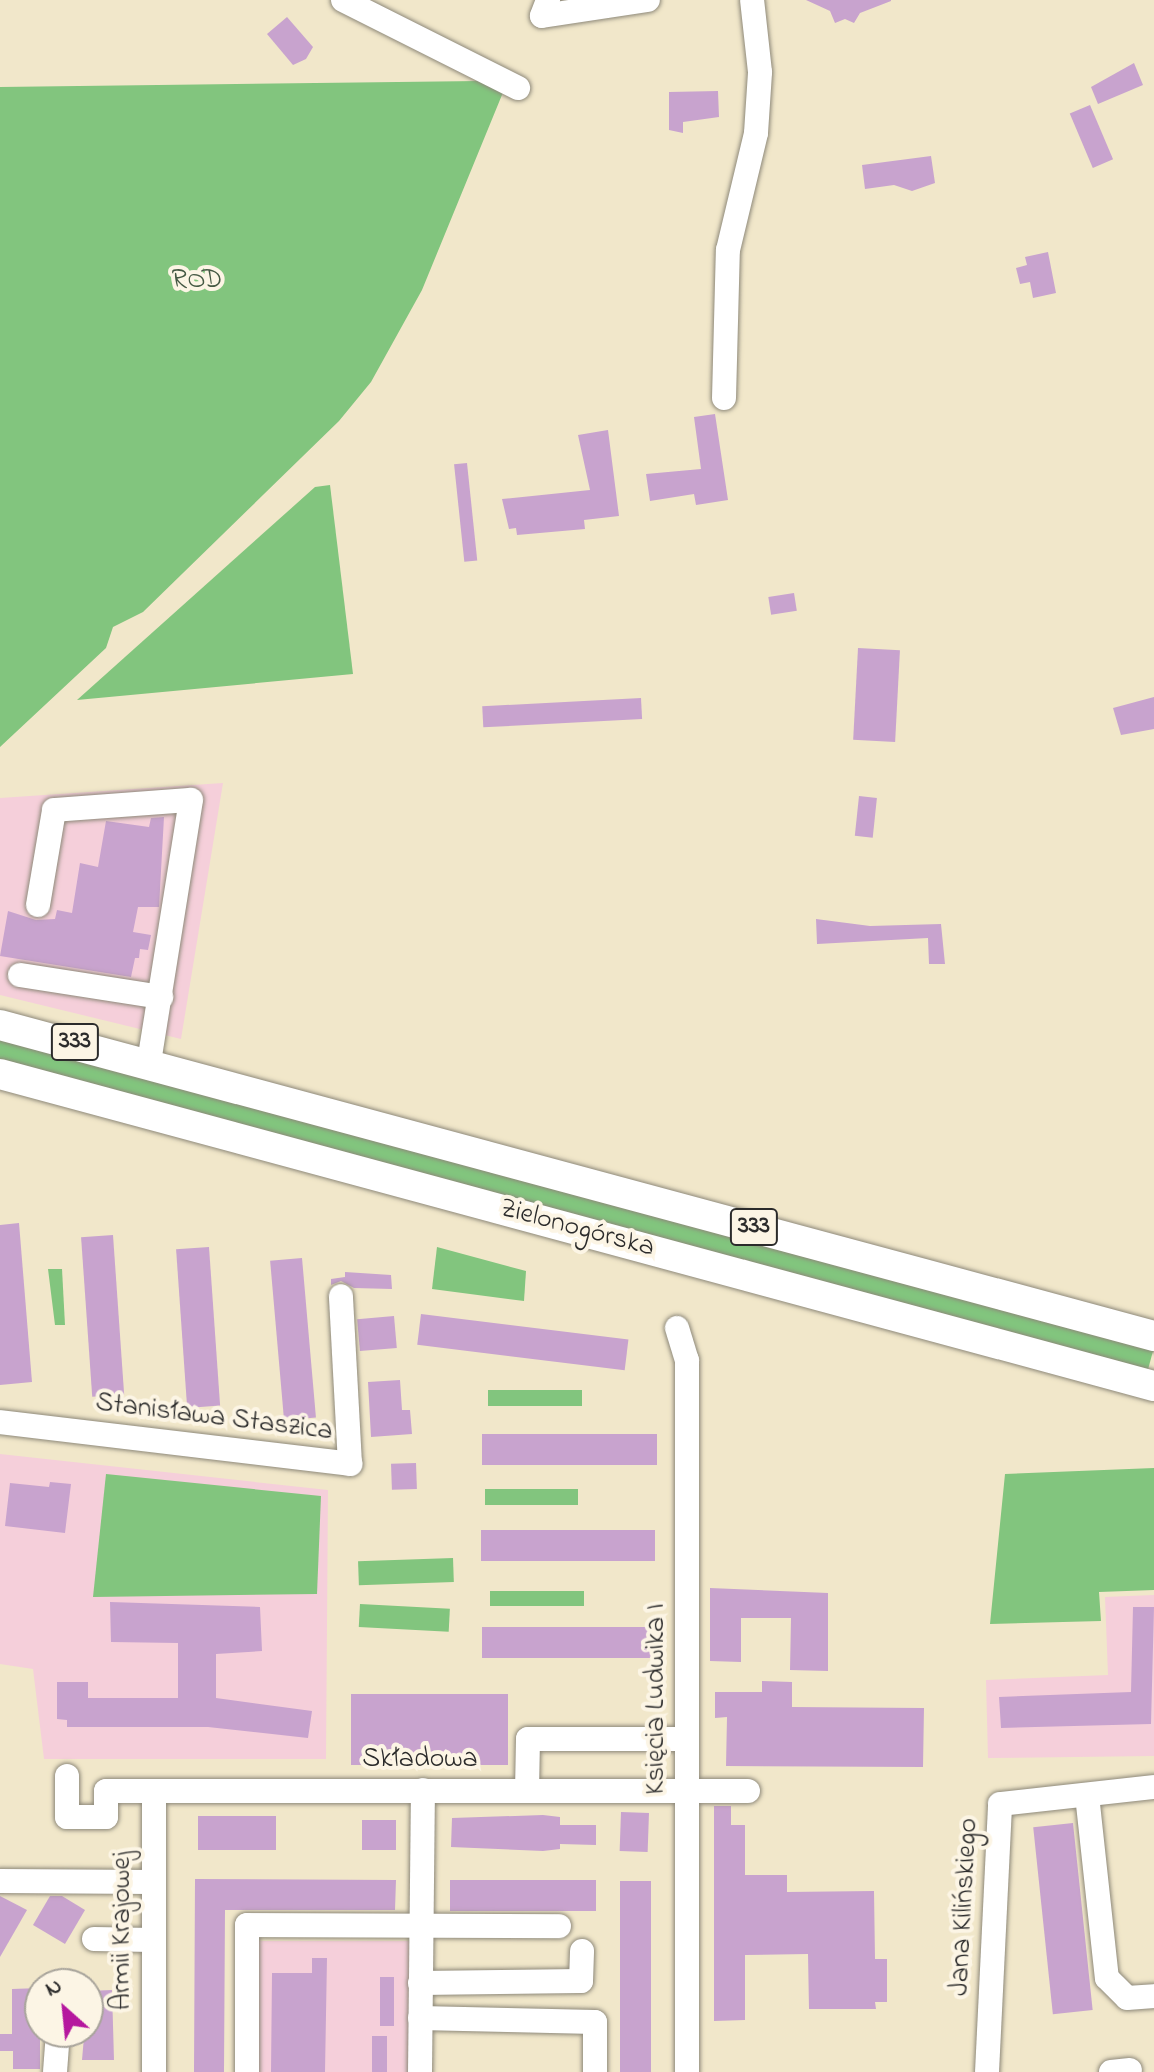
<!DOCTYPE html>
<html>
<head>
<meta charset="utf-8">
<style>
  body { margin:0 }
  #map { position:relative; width:1154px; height:2072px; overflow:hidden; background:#f1e7ca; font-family:"Indie Flower",sans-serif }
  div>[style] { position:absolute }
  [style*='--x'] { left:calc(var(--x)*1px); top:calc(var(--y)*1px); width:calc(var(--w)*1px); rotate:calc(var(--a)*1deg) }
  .built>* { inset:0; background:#f5cfda; transform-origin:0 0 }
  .green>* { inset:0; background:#82c57e; transform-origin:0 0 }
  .building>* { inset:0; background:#c8a3ce; transform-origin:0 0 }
  .roads { filter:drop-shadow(0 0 2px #8e897a) drop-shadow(0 0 2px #8e897a) }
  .minor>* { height:24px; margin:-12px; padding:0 12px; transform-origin:12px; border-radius:12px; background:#fff }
  .major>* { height:30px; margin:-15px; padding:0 15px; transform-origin:15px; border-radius:15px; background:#fff }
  span { translate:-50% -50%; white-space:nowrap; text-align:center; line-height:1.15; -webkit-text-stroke:8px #fcf5e5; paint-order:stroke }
  .shield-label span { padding:2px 6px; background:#fcf5e5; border:2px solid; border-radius:6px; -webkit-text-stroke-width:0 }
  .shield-label { font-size:26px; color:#2b2b2b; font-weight:700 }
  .park-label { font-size:28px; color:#455944 }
  .street-label { font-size:28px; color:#2b2b2b }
  .north { position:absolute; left:24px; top:1968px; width:80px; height:80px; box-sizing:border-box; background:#fcf5e5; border:2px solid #a8a49b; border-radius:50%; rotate:333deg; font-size:22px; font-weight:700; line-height:32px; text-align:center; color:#2b2b2b }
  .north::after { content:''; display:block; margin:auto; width:28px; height:36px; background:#b5179e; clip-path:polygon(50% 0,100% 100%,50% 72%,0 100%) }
</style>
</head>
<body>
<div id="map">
  <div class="built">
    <div style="clip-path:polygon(223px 783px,181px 1039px,0 995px,0 798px)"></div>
    <div style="clip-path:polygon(0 1454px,328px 1490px,326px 1759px,44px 1759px,33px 1669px,0 1664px)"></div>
    <div style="clip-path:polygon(1154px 1595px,1154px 1756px,988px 1758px,986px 1680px,1108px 1675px,1105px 1597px)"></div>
    <div style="left:410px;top:1941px;width:131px;height:155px;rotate:90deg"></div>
  </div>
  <div class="green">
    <div style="clip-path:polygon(479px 81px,504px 90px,422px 290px,371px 382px,339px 421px,143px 612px,113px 627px,106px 648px,0 747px,0 87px)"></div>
    <div style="clip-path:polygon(330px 485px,353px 674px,77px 700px,315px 487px)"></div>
    <div style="left:0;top:1037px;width:1195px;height:29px;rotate:15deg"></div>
    <div style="clip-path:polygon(437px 1247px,526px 1271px,524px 1301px,432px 1289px)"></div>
    <div style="clip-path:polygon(48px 1269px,62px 1269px,65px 1325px,55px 1325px)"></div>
    <div style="left:488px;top:1390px;width:94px;height:16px"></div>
    <div style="clip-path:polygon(1154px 1468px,1154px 1590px,1099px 1592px,1101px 1621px,990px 1624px,1005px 1474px)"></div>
    <div style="clip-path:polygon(106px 1474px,321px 1496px,317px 1594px,93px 1597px)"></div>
    <div style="left:485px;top:1489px;width:93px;height:16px"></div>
    <div style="left:453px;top:1558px;width:24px;height:95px;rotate:88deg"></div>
    <div style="left:490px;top:1591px;width:94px;height:15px"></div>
    <div style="left:360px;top:1604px;width:90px;height:23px;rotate:3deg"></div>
  </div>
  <div class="building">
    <div style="clip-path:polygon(806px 0,891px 0,891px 1px,860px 13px,854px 23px,845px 19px,835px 23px,830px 11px)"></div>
    <div style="clip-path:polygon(287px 17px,313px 47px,306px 59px,293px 65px,267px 34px)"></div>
    <div style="clip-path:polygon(1134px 63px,1143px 85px,1098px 104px,1091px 87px)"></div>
    <div style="clip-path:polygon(718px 91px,719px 117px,683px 122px,683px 133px,669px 130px,669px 92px)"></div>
    <div style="left:1090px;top:105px;width:59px;height:22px;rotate:67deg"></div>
    <div style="clip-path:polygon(931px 156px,935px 183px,912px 191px,894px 185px,865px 189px,862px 165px)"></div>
    <div style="clip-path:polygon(1048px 252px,1056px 293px,1033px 298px,1030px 282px,1020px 284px,1016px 268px,1027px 265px,1025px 257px)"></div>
    <div style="clip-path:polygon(715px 414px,728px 500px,696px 505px,694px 494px,650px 501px,646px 474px,701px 469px,694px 417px)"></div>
    <div style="clip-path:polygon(608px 430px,619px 516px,584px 520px,585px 529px,517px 535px,516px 528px,509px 529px,502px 499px,590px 490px,578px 435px)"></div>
    <div style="left:467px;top:463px;width:98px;height:13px;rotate:84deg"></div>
    <div style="left:794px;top:593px;width:18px;height:26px;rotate:81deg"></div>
    <div style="left:858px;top:648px;width:42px;height:92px;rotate:3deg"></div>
    <div style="clip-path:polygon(1154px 697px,1154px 729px,1121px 735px,1113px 708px)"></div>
    <div style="left:641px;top:698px;width:21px;height:159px;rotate:87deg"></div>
    <div style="left:859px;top:796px;width:18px;height:40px;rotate:6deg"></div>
    <div style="clip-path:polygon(164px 817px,159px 907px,138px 907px,133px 932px,151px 935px,148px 950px,140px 949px,139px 958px,135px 958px,131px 977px,0 956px,8px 911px,36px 920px,55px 919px,57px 910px,72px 913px,80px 863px,98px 867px,106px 821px,149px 827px,151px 818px)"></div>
    <div style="clip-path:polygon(816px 919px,870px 926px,941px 924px,945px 964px,929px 964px,928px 938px,817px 944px)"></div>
    <div style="clip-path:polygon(19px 1223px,32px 1382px,0 1385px,0 1225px)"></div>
    <div style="left:113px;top:1235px;width:160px;height:32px;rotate:86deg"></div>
    <div style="left:209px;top:1247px;width:159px;height:33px;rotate:86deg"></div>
    <div style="left:302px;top:1258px;width:160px;height:32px;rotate:85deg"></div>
    <div style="clip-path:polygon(345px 1272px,391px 1275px,392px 1289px,354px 1288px,341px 1281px,331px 1285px,331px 1279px,345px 1277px)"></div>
    <div style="left:421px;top:1314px;width:209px;height:31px;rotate:7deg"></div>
    <div style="left:394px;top:1316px;width:32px;height:37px;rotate:85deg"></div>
    <div style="clip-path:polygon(400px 1380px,402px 1410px,410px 1410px,412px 1434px,371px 1437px,368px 1382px)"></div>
    <div style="left:482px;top:1434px;width:175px;height:31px"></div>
    <div style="left:416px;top:1463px;width:26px;height:25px;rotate:88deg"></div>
    <div style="clip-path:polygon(50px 1482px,71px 1484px,65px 1533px,5px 1526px,10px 1483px,49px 1487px)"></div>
    <div style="left:481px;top:1530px;width:174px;height:31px"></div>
    <div style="clip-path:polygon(710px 1588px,828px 1593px,828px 1671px,790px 1670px,791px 1618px,741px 1618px,741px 1662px,710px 1661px)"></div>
    <div style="clip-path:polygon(110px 1602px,260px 1607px,262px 1651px,216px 1654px,216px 1698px,312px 1711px,308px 1738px,208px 1727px,67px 1727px,67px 1720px,57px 1719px,57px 1682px,88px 1682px,88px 1698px,178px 1698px,178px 1643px,111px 1642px)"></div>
    <div style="clip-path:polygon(1133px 1607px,1154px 1607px,1151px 1724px,1001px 1728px,999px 1697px,1131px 1692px)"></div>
    <div style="left:482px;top:1627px;width:174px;height:31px"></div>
    <div style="clip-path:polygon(762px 1681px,792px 1682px,792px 1707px,924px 1708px,923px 1767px,726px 1766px,727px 1717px,715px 1718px,715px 1692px,762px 1692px)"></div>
    <div style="left:351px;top:1694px;width:157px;height:71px"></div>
    <div style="clip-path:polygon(714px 1806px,731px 1806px,731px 1825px,745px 1825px,745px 1875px,787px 1875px,787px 1892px,874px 1891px,875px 1959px,887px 1959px,887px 2002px,875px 2002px,876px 2009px,809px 2009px,808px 1954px,745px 1955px,745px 2020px,714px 2021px)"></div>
    <div style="left:621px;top:1812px;width:28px;height:39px;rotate:2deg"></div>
    <div style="clip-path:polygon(543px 1815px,560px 1817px,560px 1825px,596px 1825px,596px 1845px,560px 1844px,560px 1849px,543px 1851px,451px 1847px,452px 1818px)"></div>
    <div style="left:198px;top:1816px;width:78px;height:34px"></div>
    <div style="left:362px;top:1820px;width:34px;height:30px"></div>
    <div style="left:1073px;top:1823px;width:188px;height:40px;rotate:84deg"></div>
    <div style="clip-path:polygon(195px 1879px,396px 1880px,395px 1910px,225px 1910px,224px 2072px,194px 2072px)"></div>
    <div style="left:450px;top:1880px;width:146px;height:31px"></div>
    <div style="left:620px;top:1881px;width:31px;height:191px"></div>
    <div style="clip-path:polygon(0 1896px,27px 1910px,0 1957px)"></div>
    <div style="clip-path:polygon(50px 1896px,62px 1896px,85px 1910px,65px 1944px,33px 1925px)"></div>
    <div style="clip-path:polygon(312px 1958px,327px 1958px,325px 2072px,271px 2072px,272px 1973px,312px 1973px)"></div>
    <div style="left:380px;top:1977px;width:14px;height:49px"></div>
    <div style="clip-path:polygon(40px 1988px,40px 2069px,13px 2069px,13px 2051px,0 2051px,0 2034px,12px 2034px,12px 1989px)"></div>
    <div style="clip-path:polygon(112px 1990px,114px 2060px,82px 2060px,88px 1991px)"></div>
    <div style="left:372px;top:2036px;width:15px;height:36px"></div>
  </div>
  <div class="roads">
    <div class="minor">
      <div style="--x:343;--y:0;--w:196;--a:26.7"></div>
      <div style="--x:548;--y:0;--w:17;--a:111"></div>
      <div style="--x:542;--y:16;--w:107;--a:-8.6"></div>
      <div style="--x:724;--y:398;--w:148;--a:-88.5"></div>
      <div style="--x:728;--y:250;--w:120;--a:-76.5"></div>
      <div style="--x:756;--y:133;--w:61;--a:-86.2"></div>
      <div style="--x:760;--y:72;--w:72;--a:-96.3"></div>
      <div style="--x:38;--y:905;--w:96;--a:-80.4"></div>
      <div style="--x:54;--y:810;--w:137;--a:-4.2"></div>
      <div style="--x:191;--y:800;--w:264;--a:99.1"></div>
      <div style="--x:20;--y:975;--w:143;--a:8.9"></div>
      <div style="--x:677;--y:1328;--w:34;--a:73"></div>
      <div style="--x:687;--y:1360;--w:712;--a:90"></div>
      <div style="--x:0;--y:1422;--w:353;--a:6.8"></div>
      <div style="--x:350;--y:1464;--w:168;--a:-93.1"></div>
      <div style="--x:67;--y:1776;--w:41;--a:90"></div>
      <div style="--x:67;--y:1817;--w:39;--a:0"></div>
      <div style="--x:106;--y:1817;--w:26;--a:-90"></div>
      <div style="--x:106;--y:1791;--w:642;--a:0"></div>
      <div style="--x:527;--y:1791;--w:52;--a:-88.9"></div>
      <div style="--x:528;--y:1739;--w:159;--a:0"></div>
      <div style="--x:1087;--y:1795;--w:184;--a:83.8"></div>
      <div style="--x:1107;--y:1978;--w:28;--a:45"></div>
      <div style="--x:1127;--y:1998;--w:27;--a:-4"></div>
      <div style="--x:0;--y:1881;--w:152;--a:0.4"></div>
      <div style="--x:94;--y:1939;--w:59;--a:1"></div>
      <div style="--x:420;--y:1983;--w:161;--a:-0.7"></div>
      <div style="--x:581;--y:1981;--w:30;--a:-88"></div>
      <div style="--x:420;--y:2018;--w:175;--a:1.3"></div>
      <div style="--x:595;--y:2022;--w:50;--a:90"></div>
      <div style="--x:55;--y:2072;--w:40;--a:-85.7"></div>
      <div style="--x:154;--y:2072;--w:281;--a:-90"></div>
      <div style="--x:247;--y:2072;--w:147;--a:-90"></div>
      <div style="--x:247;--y:1925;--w:312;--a:0.2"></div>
      <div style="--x:420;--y:2072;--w:282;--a:-89.4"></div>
      <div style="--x:987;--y:2072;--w:268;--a:-87.2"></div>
      <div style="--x:1000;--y:1804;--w:155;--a:-6.3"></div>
      <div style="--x:1111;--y:2072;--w:19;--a:-6"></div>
    </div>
    <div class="major">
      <div style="--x:0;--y:1025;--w:1195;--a:15.08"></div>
      <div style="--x:0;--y:1074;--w:1195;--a:15.13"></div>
    </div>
  </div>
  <div class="shield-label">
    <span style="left:75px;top:1042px">333</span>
    <span style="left:754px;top:1227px">333</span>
  </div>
  <div class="park-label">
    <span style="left:197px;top:281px">ROD</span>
  </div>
  <div class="street-label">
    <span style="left:577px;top:1229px;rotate:15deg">Zielonogórska</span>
    <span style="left:214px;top:1418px;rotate:7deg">Stanisława Staszica</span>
    <span style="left:657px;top:1699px;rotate:-90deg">Księcia Ludwika I</span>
    <span style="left:420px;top:1760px">Składowa</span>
    <span style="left:965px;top:1907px;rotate:-87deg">Jana Kilińskiego</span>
    <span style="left:123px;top:1931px;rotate:-90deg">Armii Krajowej</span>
  </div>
  <div class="north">N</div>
</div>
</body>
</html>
